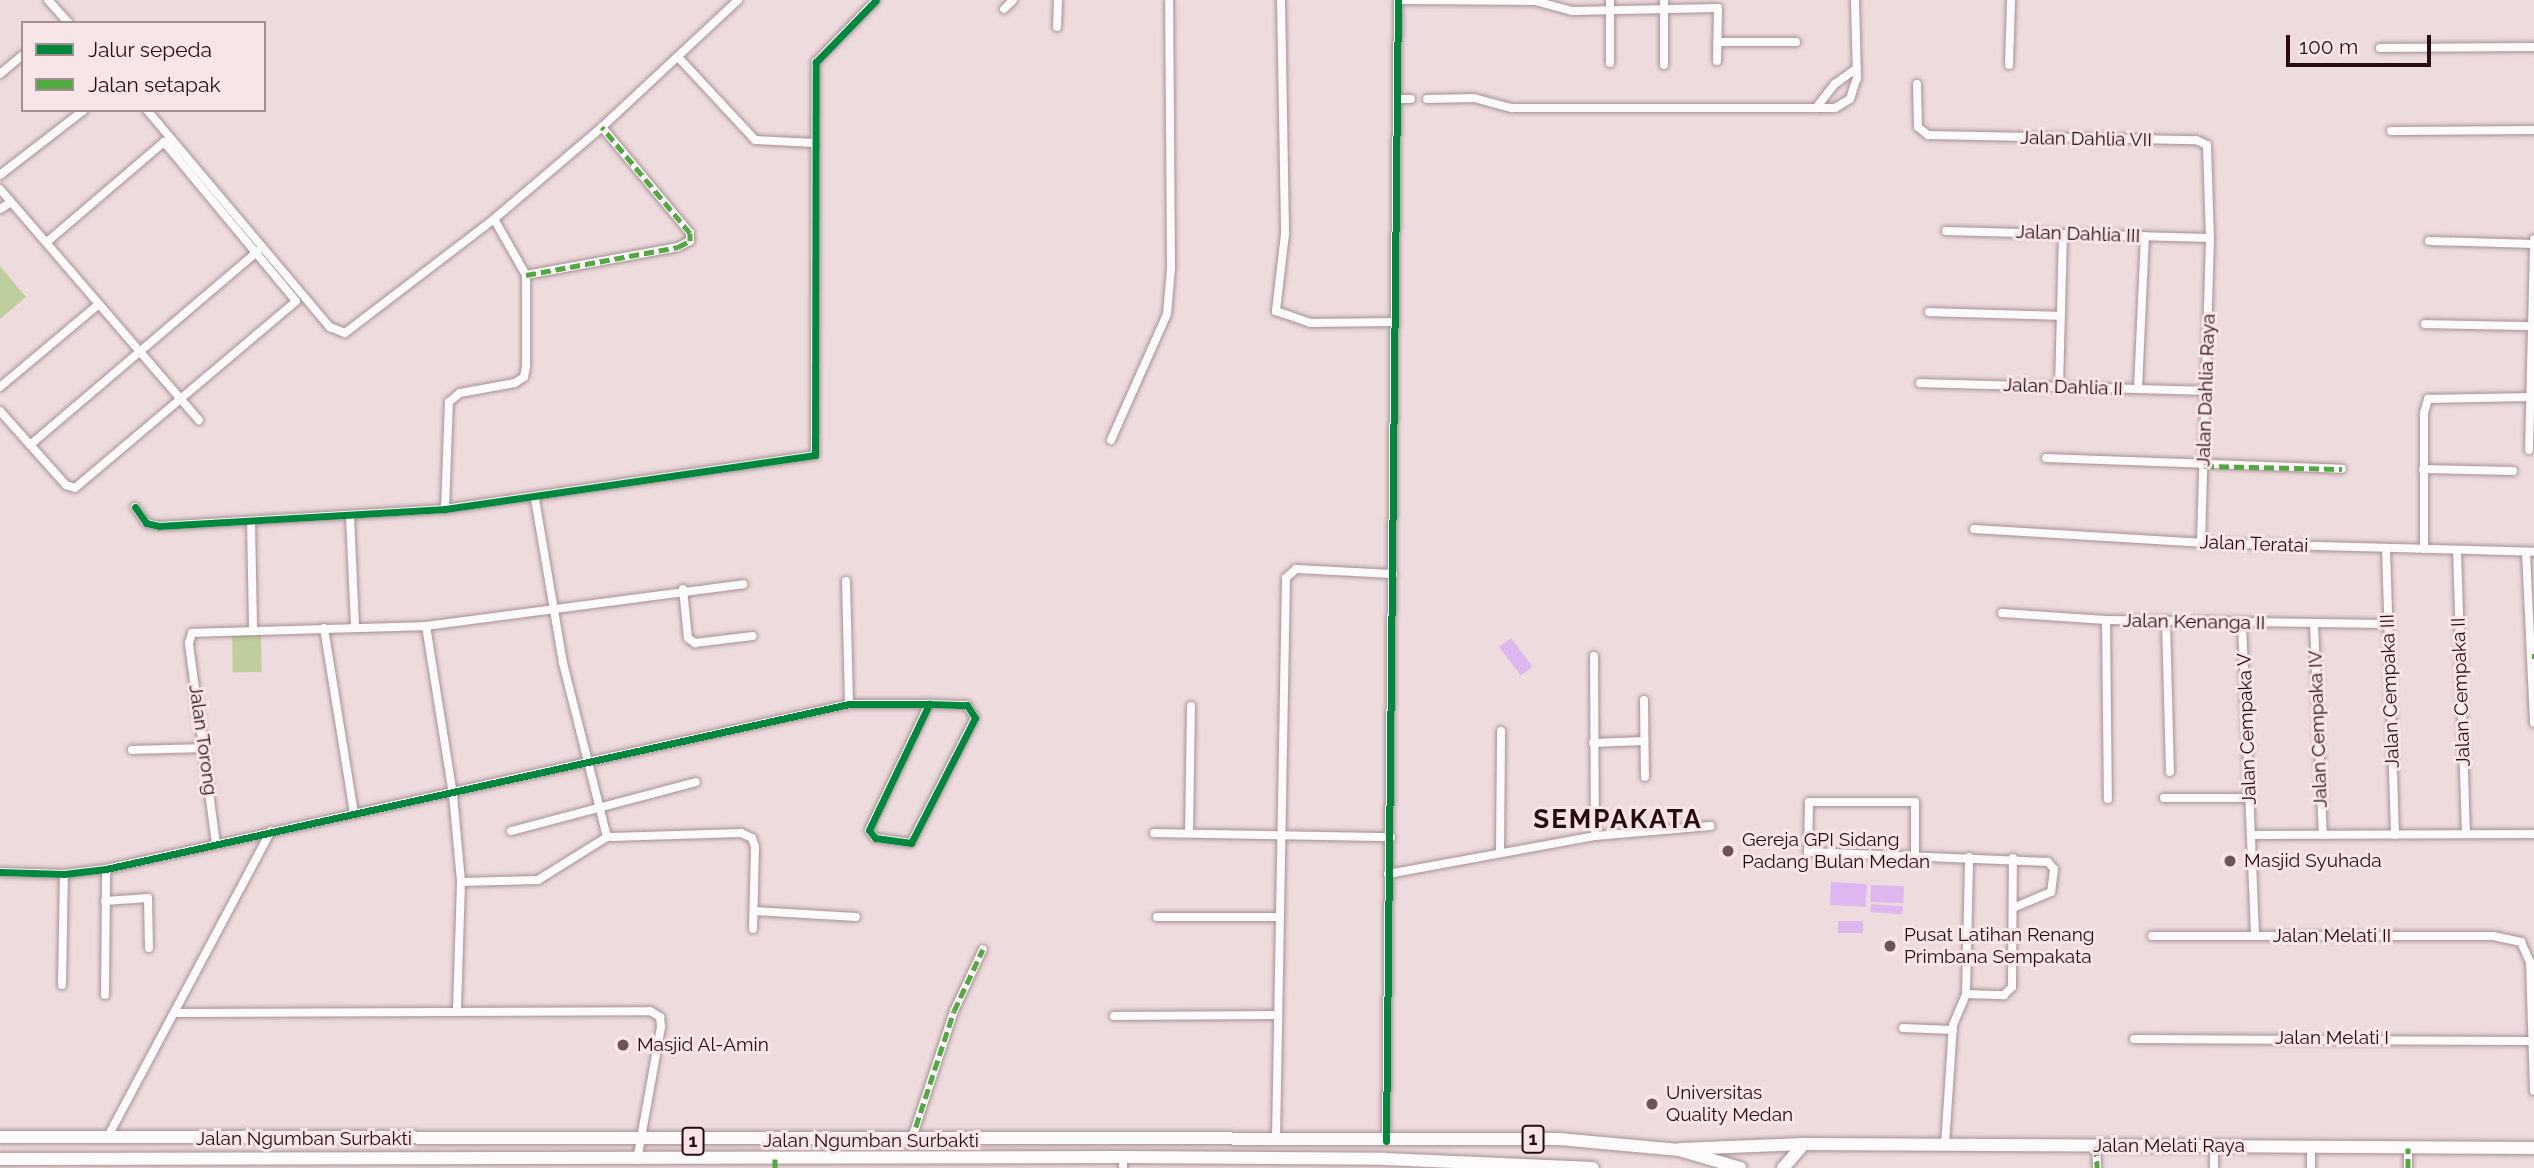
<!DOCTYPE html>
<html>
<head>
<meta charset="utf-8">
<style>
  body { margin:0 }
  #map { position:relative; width:2534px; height:1168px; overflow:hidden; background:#eedbdd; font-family:Raleway,sans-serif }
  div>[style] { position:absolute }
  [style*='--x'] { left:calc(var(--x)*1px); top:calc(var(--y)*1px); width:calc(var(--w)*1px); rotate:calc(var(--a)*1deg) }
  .green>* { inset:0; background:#bece9c; transform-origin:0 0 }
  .water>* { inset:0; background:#deb7f1; transform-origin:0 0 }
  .roads { filter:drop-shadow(0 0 2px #a69194) drop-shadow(0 0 2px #a69194) }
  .minor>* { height:8px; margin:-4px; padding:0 4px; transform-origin:4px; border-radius:4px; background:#fcfafa }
  .primary>* { height:12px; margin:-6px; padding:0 6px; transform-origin:6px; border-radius:6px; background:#fcfafa }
  .trunk>* { height:12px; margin:-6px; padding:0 6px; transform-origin:6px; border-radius:6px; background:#fcfafa }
  .quiet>* { height:5px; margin-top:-2.5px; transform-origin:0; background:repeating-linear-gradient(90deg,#53a842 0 10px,transparent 0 15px) }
  .cycleway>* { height:7px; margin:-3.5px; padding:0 3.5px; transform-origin:3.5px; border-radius:3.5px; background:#00873e }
  .dots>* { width:19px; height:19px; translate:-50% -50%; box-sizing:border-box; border:4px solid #f7e5e7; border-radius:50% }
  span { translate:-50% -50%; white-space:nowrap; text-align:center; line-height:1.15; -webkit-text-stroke:6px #f7e5e7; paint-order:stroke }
  .shield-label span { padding:2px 5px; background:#f7e5e7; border:2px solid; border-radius:5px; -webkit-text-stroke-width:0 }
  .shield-label { font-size:18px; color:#280c11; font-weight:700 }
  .street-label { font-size:19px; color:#280c11 }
  .poi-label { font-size:19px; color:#280c11 }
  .left { translate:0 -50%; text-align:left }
  .district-label { font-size:26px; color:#280c11; font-weight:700; letter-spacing:2px }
  .legend { position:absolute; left:21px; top:21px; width:245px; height:91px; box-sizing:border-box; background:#f7e5e7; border:2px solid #a48e91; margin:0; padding:9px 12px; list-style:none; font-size:21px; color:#280c11 }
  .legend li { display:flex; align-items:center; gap:14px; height:35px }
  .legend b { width:35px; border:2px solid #a48e91 }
  .scale { position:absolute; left:2286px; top:35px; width:145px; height:32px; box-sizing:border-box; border:4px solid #280c11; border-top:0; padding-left:9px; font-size:21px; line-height:24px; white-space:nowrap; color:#280c11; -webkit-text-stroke:5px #f7e5e7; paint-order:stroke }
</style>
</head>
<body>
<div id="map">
  <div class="green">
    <div style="clip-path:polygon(0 266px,26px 297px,0 319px)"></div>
    <div style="left:261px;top:630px;width:42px;height:29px;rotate:89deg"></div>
  </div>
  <div class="water">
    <div style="left:1511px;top:638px;width:36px;height:15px;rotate:53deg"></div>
    <div style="left:1831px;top:882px;width:36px;height:23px;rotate:3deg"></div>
    <div style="left:1871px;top:885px;width:33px;height:17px;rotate:2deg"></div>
    <div style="left:1871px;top:904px;width:32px;height:8px;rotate:4deg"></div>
    <div style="left:1838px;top:921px;width:25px;height:12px"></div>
  </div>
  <div class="roads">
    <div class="minor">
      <div style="--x:48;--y:0;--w:31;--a:48"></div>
      <div style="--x:1281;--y:0;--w:234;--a:89"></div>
      <div style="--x:1285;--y:234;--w:78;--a:96.7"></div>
      <div style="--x:1276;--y:311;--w:36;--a:19"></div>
      <div style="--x:1310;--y:323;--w:83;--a:-0.7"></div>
      <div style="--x:1400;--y:0;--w:135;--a:0.4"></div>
      <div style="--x:1535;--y:1;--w:39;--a:15"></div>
      <div style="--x:1573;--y:11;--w:145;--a:-1.2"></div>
      <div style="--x:1718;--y:8;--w:53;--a:91.1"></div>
      <div style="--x:1004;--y:9;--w:13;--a:-45"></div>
      <div style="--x:1057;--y:27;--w:27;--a:-88"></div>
      <div style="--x:1717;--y:42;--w:79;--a:0"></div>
      <div style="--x:2380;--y:48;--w:154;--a:-0.4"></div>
      <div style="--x:678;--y:57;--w:113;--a:47.1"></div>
      <div style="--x:755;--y:140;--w:60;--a:2.9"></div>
      <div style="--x:1610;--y:63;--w:63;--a:-90"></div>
      <div style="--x:1664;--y:65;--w:65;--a:-90"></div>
      <div style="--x:2009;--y:65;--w:65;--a:-88.2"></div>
      <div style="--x:0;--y:74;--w:30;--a:-40"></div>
      <div style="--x:1917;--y:84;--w:43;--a:88.7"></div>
      <div style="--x:1918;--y:127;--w:13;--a:39"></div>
      <div style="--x:1928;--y:135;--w:268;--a:1.1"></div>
      <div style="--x:2196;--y:140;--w:12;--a:24"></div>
      <div style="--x:2207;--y:145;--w:93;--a:88.2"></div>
      <div style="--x:2210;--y:238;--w:305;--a:91.7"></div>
      <div style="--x:1398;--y:99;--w:13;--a:0"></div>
      <div style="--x:1427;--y:99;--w:47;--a:-1.2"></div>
      <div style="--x:1474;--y:98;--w:39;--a:15"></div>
      <div style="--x:1512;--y:108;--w:323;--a:0"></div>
      <div style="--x:1835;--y:108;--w:17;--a:-31"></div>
      <div style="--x:1850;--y:99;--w:22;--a:-72"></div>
      <div style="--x:1857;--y:78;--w:78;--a:-91.5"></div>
      <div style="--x:1816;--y:108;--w:31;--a:-52"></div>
      <div style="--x:1835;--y:84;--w:27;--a:-36"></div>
      <div style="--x:147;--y:110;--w:284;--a:49.9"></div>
      <div style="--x:330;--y:327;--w:16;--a:22"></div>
      <div style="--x:345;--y:333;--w:188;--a:-37.4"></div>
      <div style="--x:494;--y:219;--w:142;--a:-40.4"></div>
      <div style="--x:602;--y:127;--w:186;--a:-43"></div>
      <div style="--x:2391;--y:131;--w:143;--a:-0.4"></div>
      <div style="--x:0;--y:175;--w:106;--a:-37.7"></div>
      <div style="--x:0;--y:189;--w:305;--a:49.3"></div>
      <div style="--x:0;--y:209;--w:13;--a:-32"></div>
      <div style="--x:1946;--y:231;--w:264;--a:1.5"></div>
      <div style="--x:2429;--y:241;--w:105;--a:1.6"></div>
      <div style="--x:526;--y:275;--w:155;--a:-10.4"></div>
      <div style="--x:678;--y:247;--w:13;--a:-27"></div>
      <div style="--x:690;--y:241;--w:8;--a:-90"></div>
      <div style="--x:690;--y:233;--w:138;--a:-129.7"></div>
      <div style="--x:1929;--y:312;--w:132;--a:1.7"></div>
      <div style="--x:2425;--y:324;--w:107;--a:1.1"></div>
      <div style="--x:1920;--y:383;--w:286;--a:1.6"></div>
      <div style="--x:0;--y:387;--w:129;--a:-40"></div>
      <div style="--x:2059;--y:387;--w:153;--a:-88.5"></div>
      <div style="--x:2138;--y:389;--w:153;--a:-87.4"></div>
      <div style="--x:0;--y:411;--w:99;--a:48.3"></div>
      <div style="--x:66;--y:485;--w:9;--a:18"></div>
      <div style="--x:75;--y:488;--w:289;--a:-40.2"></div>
      <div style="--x:296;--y:301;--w:207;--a:-129.7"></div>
      <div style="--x:164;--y:142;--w:154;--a:139.5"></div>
      <div style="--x:1111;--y:440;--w:138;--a:-66"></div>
      <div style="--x:1167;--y:314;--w:46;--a:-85"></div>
      <div style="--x:1171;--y:268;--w:268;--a:-90.4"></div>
      <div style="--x:30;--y:445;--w:299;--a:-40.4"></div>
      <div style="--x:2529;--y:450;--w:211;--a:-88.6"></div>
      <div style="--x:2046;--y:458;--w:296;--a:2.1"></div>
      <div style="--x:2423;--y:469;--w:90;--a:1.3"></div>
      <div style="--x:535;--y:499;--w:166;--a:80.3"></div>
      <div style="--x:563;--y:663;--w:179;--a:75.8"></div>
      <div style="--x:135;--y:507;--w:19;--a:55"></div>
      <div style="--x:146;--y:523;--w:13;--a:13"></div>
      <div style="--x:159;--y:526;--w:287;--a:-3.4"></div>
      <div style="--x:445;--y:509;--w:374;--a:-8.3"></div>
      <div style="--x:815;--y:455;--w:393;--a:-89.9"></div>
      <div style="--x:816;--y:62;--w:86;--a:-45.9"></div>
      <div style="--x:445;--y:509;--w:107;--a:-87.9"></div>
      <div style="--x:449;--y:402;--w:14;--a:-39"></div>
      <div style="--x:460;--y:393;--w:56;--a:-10.3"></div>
      <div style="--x:515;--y:383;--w:11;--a:-34"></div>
      <div style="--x:524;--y:377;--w:10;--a:-79"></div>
      <div style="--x:526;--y:367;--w:92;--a:-90"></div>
      <div style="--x:526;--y:275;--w:64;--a:-119.7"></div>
      <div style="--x:350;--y:516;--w:110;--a:87.4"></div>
      <div style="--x:251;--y:521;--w:109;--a:88.9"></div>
      <div style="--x:1974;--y:529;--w:227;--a:3.5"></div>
      <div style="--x:2201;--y:543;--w:333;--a:1.5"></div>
      <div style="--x:2386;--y:548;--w:287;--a:88.2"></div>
      <div style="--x:2424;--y:549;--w:136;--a:-90"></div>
      <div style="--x:2424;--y:413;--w:15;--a:-74"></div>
      <div style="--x:2428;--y:399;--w:100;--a:-1.1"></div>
      <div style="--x:2457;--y:550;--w:284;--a:88.2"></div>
      <div style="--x:2526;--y:552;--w:171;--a:87.3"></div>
      <div style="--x:846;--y:581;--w:123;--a:88.6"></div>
      <div style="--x:683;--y:589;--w:49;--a:84.2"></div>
      <div style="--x:688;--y:638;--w:9;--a:36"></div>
      <div style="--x:695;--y:643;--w:58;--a:-6.9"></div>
      <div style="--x:2002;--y:613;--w:104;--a:3.9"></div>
      <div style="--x:2106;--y:620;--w:281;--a:0.8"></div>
      <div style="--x:2106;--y:620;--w:179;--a:89.4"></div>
      <div style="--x:2166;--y:621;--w:151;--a:88.5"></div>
      <div style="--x:2242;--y:623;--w:313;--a:87.6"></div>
      <div style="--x:2314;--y:624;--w:211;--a:87.6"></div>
      <div style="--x:426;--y:626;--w:171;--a:80.9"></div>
      <div style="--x:453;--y:795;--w:87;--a:84.7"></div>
      <div style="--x:461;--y:882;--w:130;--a:91.8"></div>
      <div style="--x:324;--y:628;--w:188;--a:80.8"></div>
      <div style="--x:1594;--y:656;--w:180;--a:89.7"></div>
      <div style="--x:1644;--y:700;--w:77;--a:89.3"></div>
      <div style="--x:1593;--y:743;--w:51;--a:-2.2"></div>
      <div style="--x:132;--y:750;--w:72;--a:-1.6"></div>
      <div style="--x:2164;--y:798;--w:85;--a:0"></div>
      <div style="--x:511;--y:831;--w:191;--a:-14.8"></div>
      <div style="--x:1154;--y:833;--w:237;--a:1"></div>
      <div style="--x:1189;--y:833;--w:127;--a:-89.1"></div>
      <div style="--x:2251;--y:835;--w:283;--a:-0.2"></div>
      <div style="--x:216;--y:844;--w:203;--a:-97.7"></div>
      <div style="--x:189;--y:643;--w:10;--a:-73"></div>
      <div style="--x:192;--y:633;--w:234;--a:-1.7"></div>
      <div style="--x:426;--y:626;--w:320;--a:-7.5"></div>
      <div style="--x:1500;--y:852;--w:121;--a:-89.5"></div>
      <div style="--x:1915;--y:855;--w:53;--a:-90"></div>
      <div style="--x:1915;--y:802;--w:106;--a:180"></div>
      <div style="--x:1809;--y:802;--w:50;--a:91.1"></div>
      <div style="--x:1808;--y:852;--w:240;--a:2.4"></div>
      <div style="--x:2048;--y:862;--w:9;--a:49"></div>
      <div style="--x:2054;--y:869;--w:23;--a:97"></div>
      <div style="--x:2051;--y:892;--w:41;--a:157.2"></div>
      <div style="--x:0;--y:872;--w:64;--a:1.8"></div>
      <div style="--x:64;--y:874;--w:42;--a:-6.8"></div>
      <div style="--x:106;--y:869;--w:761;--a:-12.52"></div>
      <div style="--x:849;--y:704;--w:80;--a:0"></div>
      <div style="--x:929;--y:704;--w:38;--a:2"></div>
      <div style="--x:967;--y:705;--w:15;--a:58"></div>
      <div style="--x:975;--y:718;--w:140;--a:117.1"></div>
      <div style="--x:911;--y:843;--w:36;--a:-172"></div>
      <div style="--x:875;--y:838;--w:10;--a:-127"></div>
      <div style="--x:869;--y:830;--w:140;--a:-64.5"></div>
      <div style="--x:1388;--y:874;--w:210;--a:-10.4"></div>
      <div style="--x:1595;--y:836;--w:116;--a:-4.9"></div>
      <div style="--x:461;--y:882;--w:77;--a:-1.5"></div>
      <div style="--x:538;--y:880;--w:81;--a:-31.9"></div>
      <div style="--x:607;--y:837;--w:134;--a:-1.7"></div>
      <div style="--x:741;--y:833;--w:12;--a:24"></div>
      <div style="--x:752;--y:838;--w:9;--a:72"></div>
      <div style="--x:755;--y:847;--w:82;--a:91.4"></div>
      <div style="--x:105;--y:901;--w:43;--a:-4"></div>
      <div style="--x:148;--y:898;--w:50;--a:88.9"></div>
      <div style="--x:754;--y:911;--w:102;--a:3.4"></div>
      <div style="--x:1157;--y:917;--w:122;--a:0"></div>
      <div style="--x:2152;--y:936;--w:341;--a:0"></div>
      <div style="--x:2493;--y:936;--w:29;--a:12"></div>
      <div style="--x:2521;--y:942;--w:22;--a:66"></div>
      <div style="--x:2530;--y:962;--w:129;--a:88.2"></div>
      <div style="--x:62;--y:985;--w:111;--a:-89"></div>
      <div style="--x:1966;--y:994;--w:38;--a:2"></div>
      <div style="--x:2004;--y:995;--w:11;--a:-45"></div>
      <div style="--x:2012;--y:987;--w:129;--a:-89.6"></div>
      <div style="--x:105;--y:995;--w:126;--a:-89.5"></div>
      <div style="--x:174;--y:1013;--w:476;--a:-0.2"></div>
      <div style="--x:650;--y:1011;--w:12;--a:31"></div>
      <div style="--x:660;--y:1017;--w:10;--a:84"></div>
      <div style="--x:661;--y:1027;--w:135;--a:100.2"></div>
      <div style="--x:1114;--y:1016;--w:164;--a:-0.3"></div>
      <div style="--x:1903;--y:1028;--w:50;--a:2.3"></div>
      <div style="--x:2134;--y:1039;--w:396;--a:0.3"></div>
      <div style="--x:107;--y:1138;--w:348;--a:-61.9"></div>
      <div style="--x:1276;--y:1140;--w:562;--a:-88.98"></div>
      <div style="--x:1286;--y:578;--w:13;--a:-42"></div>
      <div style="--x:1296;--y:569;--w:97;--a:3"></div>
      <div style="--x:911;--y:1141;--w:137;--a:-71.7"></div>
      <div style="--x:954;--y:1011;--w:68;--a:-64.9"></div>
      <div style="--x:1386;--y:1141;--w:1141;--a:-89.4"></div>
      <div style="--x:1945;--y:1145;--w:120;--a:-86.2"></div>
      <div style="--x:1953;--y:1025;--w:34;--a:-67"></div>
      <div style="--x:1966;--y:994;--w:137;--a:-88.7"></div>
      <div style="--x:2096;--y:1146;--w:22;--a:87"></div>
      <div style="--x:1123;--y:1168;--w:11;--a:-90"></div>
      <div style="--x:2214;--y:1168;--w:22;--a:-90"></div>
      <div style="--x:2311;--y:1168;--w:21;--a:-90"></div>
      <div style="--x:2408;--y:1168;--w:20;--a:-90"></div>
    </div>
    <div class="primary">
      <div style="--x:1680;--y:1149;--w:124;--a:-2.3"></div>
      <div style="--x:1804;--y:1144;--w:730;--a:0.31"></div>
      <div style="--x:1783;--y:1168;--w:32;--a:-49"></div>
    </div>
    <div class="trunk">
      <div style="--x:0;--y:1137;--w:1559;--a:0.07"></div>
      <div style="--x:1559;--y:1139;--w:121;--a:5.2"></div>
      <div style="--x:1679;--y:1150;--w:64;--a:16.4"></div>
      <div style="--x:0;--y:1159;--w:1123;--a:-0.1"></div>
      <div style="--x:1123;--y:1157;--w:262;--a:0.4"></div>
      <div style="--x:1385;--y:1159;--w:208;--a:2.5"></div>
    </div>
  </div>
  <div class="quiet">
    <div style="--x:526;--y:275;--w:155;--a:-10.4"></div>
    <div style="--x:678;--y:247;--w:13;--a:-27"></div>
    <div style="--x:690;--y:241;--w:8;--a:-90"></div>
    <div style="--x:690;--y:233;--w:138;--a:-129.7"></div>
    <div style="--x:2204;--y:466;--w:138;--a:1.2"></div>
    <div style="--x:2532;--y:656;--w:2;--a:0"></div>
    <div style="--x:911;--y:1141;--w:137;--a:-71.7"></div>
    <div style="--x:954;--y:1011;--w:68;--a:-64.9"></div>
    <div style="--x:2096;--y:1146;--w:22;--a:87"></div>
    <div style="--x:775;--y:1168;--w:9;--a:-90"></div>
    <div style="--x:2408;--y:1168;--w:20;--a:-90"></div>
  </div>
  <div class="cycleway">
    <div style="--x:135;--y:507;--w:19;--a:55"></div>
    <div style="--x:146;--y:523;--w:13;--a:13"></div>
    <div style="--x:159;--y:526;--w:287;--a:-3.4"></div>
    <div style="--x:445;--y:509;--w:374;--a:-8.3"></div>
    <div style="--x:815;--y:455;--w:393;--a:-89.9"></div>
    <div style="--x:816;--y:62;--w:86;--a:-45.9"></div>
    <div style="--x:0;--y:872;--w:64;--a:1.8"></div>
    <div style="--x:64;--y:874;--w:42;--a:-6.8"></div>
    <div style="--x:106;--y:869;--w:761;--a:-12.52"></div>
    <div style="--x:849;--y:704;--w:80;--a:0"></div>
    <div style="--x:929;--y:704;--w:38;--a:2"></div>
    <div style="--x:967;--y:705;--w:15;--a:58"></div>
    <div style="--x:975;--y:718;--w:140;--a:117.1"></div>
    <div style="--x:911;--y:843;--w:36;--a:-172"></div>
    <div style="--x:875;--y:838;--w:10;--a:-127"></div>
    <div style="--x:869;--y:830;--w:140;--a:-64.5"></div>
    <div style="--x:1386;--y:1141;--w:1141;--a:-89.4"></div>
  </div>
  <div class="dots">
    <div style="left:1728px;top:851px;background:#6d5458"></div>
    <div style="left:2230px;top:861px;background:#6d5458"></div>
    <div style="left:1890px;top:946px;background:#6d5458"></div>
    <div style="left:623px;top:1045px;background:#6d5458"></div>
    <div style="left:1652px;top:1104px;background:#6d5458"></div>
  </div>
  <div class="shield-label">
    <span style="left:1533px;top:1139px">1</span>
    <span style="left:693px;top:1141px">1</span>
  </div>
  <div class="street-label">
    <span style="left:2086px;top:139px;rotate:1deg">Jalan Dahlia VII</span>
    <span style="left:2078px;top:234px;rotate:2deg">Jalan Dahlia III</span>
    <span style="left:2063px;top:387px;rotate:2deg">Jalan Dahlia II</span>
    <span style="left:2206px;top:390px;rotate:-88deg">Jalan Dahlia Raya</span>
    <span style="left:2254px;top:544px;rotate:2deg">Jalan Teratai</span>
    <span style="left:2194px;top:622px;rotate:1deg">Jalan Kenanga II</span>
    <span style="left:2390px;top:691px;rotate:-92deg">Jalan Cempaka III</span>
    <span style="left:2461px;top:692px;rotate:-92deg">Jalan Cempaka II</span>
    <span style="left:2247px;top:729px;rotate:-92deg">Jalan Cempaka V</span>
    <span style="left:2318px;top:729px;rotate:-92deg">Jalan Cempaka IV</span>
    <span style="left:203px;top:740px;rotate:82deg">Jalan Torong</span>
    <span style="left:2332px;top:936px">Jalan Melati II</span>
    <span style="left:2332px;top:1038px">Jalan Melati I</span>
    <span style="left:304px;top:1139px">Jalan Ngumban Surbakti</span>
    <span style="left:871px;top:1141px">Jalan Ngumban Surbakti</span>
    <span style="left:2169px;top:1146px">Jalan Melati Raya</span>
  </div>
  <div class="poi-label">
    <span class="left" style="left:1742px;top:851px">Gereja GPI Sidang<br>Padang Bulan Medan</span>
    <span class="left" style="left:2244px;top:861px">Masjid Syuhada</span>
    <span class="left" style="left:1904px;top:946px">Pusat Latihan Renang<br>Primbana Sempakata</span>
    <span class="left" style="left:637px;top:1045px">Masjid Al-Amin</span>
    <span class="left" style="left:1666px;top:1104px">Universitas<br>Quality Medan</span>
  </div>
  <div class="district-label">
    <span style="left:1618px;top:820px">SEMPAKATA</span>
  </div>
  <ul class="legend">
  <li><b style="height:9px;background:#00873e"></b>Jalur sepeda</li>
  <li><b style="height:9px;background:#53a842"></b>Jalan setapak</li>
  </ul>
  <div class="scale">100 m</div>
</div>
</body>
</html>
